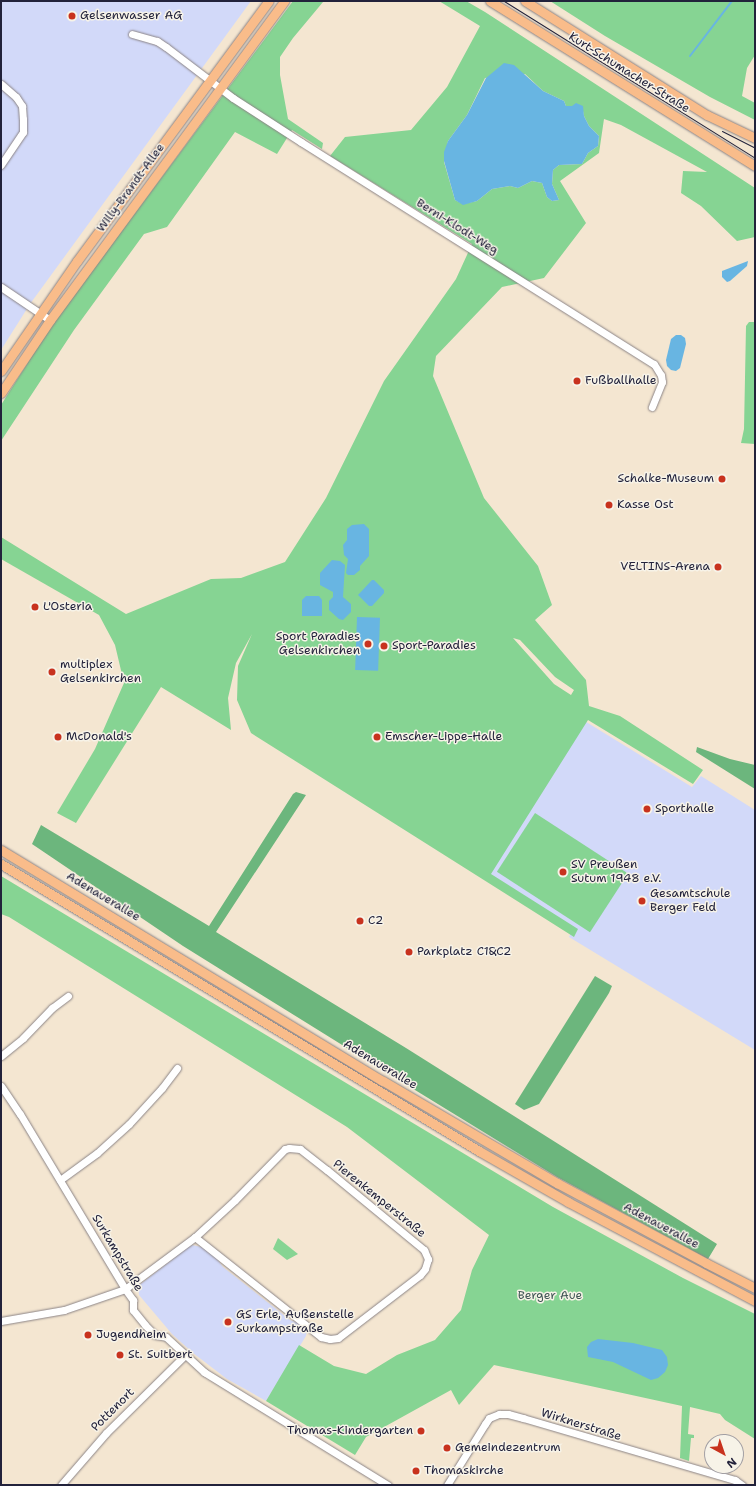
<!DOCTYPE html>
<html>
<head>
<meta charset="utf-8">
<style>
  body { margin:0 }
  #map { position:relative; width:756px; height:1486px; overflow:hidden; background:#f4e6d1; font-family:"Shantell Sans",sans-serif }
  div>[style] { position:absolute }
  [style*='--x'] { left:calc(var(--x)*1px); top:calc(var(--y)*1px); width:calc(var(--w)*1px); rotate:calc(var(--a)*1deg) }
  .built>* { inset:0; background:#d2d9f9 }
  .green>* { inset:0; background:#86d493; transform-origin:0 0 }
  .forest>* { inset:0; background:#6cb67d }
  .water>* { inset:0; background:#68b5e2; transform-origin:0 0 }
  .stream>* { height:2px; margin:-1px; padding:0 1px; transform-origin:1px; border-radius:1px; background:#68b5e2 }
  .roads { filter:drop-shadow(0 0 1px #8b8486) drop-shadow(0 0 1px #8b8486) }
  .minor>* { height:7px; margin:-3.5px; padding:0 3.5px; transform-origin:3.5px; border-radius:3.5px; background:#fff }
  .major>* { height:9px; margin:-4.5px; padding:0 4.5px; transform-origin:4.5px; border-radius:4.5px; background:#f9bc8a }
  .tram>* { height:1px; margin:-0.5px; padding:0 0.5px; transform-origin:0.5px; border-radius:0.5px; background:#22223b }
  .dots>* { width:11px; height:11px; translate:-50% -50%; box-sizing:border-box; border:2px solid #f7f3e8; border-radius:50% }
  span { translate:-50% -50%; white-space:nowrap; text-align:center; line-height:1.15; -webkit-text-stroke:3px #f7f3e8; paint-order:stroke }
  .poi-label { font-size:12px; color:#22223b }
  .left { translate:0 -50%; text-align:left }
  .right { translate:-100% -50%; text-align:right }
  .street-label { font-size:12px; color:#22223b }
  .park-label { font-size:12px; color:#405755 }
  .frame { position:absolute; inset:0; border:2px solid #22223b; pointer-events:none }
  .north { position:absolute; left:704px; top:1434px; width:40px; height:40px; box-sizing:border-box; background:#f7f3e8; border:1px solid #a29fa3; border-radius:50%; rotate:140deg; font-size:11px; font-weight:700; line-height:16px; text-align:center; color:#22223b }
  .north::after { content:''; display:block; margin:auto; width:14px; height:18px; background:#c8321e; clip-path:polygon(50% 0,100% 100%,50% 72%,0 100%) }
</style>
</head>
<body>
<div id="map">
  <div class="built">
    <div style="clip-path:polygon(1px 1px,251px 1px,30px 304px,1px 350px)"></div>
    <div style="clip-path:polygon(583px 720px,692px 787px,701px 776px,755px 810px,755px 1050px,569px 937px,573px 929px,486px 873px)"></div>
    <div style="clip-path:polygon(192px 1245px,202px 1247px,217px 1259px,223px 1267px,290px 1320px,298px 1323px,307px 1331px,306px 1336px,266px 1401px,227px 1379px,193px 1353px,172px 1334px,139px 1295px,138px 1286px,187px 1248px)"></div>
  </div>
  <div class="green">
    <div style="clip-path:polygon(293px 1px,326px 1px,323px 2px,293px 38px,280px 57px,280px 75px,288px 119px,323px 143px,322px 149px,292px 130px,277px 154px,235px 132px,167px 227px,144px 234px,74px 330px,1px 441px,1px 405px,51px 326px)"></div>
    <div style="clip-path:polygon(evenodd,439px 1px,466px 1px,485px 12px,755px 188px,755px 237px,737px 241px,701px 206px,681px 193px,683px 171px,707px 172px,621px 125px,604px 119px,599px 153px,560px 181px,586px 223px,544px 278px,502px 287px,436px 356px,433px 376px,484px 498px,538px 566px,552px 605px,535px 620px,586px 680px,589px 706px,620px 716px,703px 770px,693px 784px,588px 720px,491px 874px,578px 929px,574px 937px,251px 733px,237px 700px,238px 666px,252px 634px,236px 663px,228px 698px,231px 730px,161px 687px,76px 823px,57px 813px,95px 749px,124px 683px,115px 645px,99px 615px,1px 559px,1px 537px,126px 614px,211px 579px,241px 578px,285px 562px,326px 498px,384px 381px,456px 279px,472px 244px,330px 156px,345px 137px,411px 130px,447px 87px,480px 26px,439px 1px,525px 74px,543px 91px,564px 101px,566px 106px,582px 106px,584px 116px,589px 126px,599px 136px,598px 146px,588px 153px,582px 164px,559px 165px,553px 170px,552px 184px,559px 200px,552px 201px,547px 197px,542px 183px,532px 181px,518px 188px,510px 186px,492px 189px,477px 201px,463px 204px,455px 200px,444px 162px,448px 141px,467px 115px,485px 78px,525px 74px,439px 1px,513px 638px,520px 640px,555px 677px,574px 690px,571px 695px,554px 684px,513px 638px)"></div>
    <div style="clip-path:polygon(550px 1px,755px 1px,755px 55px,747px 68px,742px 96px,755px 103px,755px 120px,710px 97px,605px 36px)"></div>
    <div style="clip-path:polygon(749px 322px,755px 322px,755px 444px,741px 443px,744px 429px,746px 326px)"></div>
    <div style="left:535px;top:813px;width:111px;height:70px;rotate:33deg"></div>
    <div style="clip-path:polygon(1px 876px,553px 1207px,683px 1278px,755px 1314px,755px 1439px,725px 1420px,720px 1414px,690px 1407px,688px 1434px,694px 1435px,694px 1438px,691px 1438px,689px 1461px,680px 1458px,682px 1406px,494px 1365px,459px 1405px,451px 1390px,366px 1437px,355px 1455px,266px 1401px,299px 1345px,334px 1366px,366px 1374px,397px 1355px,435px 1340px,461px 1310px,472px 1270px,489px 1235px,347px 1127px,9px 917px,1px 914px)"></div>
    <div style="clip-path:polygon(278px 1238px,298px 1254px,287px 1260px,273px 1249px)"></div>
  </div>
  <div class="forest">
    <div style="clip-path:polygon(697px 747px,730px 759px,755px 765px,755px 789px,696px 752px)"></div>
    <div style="clip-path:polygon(296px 792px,306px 795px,216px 932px,406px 1048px,717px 1244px,708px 1259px,557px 1177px,384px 1071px,183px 946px,32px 844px,41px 825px,209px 926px,293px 794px)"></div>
    <div style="clip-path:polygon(595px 976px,612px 986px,609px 993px,539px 1104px,524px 1110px,515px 1104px)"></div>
  </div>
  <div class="water">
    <div style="clip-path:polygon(504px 63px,514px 65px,543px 91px,564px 101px,566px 106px,572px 106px,576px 103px,583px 106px,584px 116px,589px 126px,599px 136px,598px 146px,588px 153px,582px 164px,559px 165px,553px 170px,552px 184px,559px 200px,552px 201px,547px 197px,542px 183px,532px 181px,518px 188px,510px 186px,492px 189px,477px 201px,463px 205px,455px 200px,444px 161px,444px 152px,448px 141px,467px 115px,486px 78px)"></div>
    <div style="clip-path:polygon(748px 261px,747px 266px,730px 281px,727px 282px,722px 277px,722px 271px)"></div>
    <div style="clip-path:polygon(676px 335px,681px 335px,685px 338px,686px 344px,680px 368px,676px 371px,671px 370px,667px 366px,666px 360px,671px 339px)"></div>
    <div style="clip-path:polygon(364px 524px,369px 529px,369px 556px,360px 566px,360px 570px,354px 575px,348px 575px,346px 573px,348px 559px,344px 555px,343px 545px,347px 540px,347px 529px,352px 525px)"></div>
    <div style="clip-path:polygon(332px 560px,340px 561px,345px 565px,343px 597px,351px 604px,351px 612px,343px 620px,339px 619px,329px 610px,329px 601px,333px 597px,333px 592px,320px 585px,320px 573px)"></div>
    <div style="clip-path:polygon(372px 580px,374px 580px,384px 590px,384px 593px,372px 606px,369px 606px,358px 595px)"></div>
    <div style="clip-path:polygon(306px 596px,319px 596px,322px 600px,322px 616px,302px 616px,302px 600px)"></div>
    <div style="left:357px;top:617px;width:23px;height:53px;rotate:2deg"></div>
    <div style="clip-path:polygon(598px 1339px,633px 1343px,662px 1350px,667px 1357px,668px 1365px,665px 1372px,658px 1378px,651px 1380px,613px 1362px,588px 1357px,587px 1347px,591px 1342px)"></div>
  </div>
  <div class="stream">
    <div style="--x:690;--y:56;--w:69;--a:-52.6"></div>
  </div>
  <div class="roads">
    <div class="minor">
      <div style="--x:132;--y:34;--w:26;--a:16"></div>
      <div style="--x:157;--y:41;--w:11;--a:34"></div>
      <div style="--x:166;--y:47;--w:84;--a:37.3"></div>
      <div style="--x:233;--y:98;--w:81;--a:32.9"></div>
      <div style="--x:301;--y:142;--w:417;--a:32.2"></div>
      <div style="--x:654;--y:364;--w:13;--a:58"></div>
      <div style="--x:661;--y:375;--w:7;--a:82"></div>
      <div style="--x:662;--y:382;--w:27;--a:112"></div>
      <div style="--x:1;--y:84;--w:20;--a:41"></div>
      <div style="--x:16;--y:97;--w:11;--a:56"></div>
      <div style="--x:22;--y:106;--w:13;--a:86"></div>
      <div style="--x:23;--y:119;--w:13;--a:90"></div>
      <div style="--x:23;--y:132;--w:40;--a:124"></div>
      <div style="--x:1;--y:287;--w:59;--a:34"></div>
      <div style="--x:1;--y:1056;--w:28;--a:-39"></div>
      <div style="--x:23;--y:1038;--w:42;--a:-46"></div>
      <div style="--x:52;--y:1008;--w:20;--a:-37"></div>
      <div style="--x:1;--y:1086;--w:34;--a:56"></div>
      <div style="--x:20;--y:1114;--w:204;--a:59"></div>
      <div style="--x:125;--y:1289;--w:14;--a:54"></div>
      <div style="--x:133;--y:1300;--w:10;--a:90"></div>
      <div style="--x:133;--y:1310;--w:19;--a:51"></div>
      <div style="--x:145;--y:1325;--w:14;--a:45"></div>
      <div style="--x:155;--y:1335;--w:11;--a:10"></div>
      <div style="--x:166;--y:1337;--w:52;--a:42.6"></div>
      <div style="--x:204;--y:1372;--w:216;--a:31.6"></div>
      <div style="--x:60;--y:1180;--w:46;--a:-36.1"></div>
      <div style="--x:97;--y:1153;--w:43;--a:-42.2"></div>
      <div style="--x:129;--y:1124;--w:49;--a:-47.5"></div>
      <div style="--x:162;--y:1088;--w:25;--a:-53"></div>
      <div style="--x:1;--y:1321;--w:64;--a:-9.9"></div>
      <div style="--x:64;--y:1310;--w:65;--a:-19"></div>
      <div style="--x:125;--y:1289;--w:87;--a:-36.6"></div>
      <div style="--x:195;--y:1237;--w:54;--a:-42.8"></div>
      <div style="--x:235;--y:1200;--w:71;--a:-45.6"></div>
      <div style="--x:285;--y:1149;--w:4;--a:-14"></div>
      <div style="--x:289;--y:1148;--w:11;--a:5"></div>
      <div style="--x:300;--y:1149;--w:34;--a:38"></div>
      <div style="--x:327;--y:1170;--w:126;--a:39.5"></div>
      <div style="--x:424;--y:1250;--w:10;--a:66"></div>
      <div style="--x:428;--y:1259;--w:10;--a:107"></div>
      <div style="--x:425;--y:1269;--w:8;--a:130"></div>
      <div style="--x:420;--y:1275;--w:103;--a:142.5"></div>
      <div style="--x:338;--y:1338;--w:8;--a:173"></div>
      <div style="--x:330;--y:1339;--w:9;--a:-167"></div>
      <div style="--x:321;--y:1337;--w:161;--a:-141.6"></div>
      <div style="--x:61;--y:1485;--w:69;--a:-49.1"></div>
      <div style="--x:106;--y:1433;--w:111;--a:-44.6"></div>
      <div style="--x:447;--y:1485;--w:72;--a:-58.1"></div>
      <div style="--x:485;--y:1424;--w:7;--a:-56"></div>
      <div style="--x:489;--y:1418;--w:11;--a:-22"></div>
      <div style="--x:499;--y:1414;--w:9;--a:0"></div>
      <div style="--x:508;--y:1414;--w:16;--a:15"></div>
      <div style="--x:523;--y:1418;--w:221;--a:16.3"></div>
      <div style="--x:735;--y:1480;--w:9;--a:36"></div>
    </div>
    <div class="major">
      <div style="--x:490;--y:1;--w:312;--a:31.9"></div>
      <div style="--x:525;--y:1;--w:215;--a:32.1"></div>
      <div style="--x:707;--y:115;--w:53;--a:25.6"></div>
      <div style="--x:1;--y:371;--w:134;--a:-55.4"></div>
      <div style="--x:77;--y:261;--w:323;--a:-53.6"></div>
      <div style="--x:1;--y:393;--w:88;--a:-56.1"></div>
      <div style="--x:50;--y:320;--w:396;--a:-53.7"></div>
      <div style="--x:1;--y:850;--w:446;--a:31.2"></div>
      <div style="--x:383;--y:1081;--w:202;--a:30.4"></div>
      <div style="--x:557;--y:1183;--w:169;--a:28.2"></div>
      <div style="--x:706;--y:1263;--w:55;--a:27"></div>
      <div style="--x:1;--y:864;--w:558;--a:30.98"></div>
      <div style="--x:479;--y:1151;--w:103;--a:29.8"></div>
      <div style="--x:568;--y:1202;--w:212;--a:27.9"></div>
    </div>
  </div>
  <div class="tram">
    <div style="--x:504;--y:1;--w:296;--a:32"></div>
    <div style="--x:722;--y:131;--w:37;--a:27"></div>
  </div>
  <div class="dots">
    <div style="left:72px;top:16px;background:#c8321e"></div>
    <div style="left:577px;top:381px;background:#c8321e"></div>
    <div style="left:722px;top:479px;background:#c8321e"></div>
    <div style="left:609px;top:505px;background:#c8321e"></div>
    <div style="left:718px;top:567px;background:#c8321e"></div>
    <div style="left:35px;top:607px;background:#c8321e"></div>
    <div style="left:368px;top:644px;background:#c8321e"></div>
    <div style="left:384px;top:646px;background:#c8321e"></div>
    <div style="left:52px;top:672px;background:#c8321e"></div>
    <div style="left:58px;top:737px;background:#c8321e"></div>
    <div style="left:377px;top:737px;background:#c8321e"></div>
    <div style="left:647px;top:809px;background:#c8321e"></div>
    <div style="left:563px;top:872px;background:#c8321e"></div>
    <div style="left:642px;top:901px;background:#c8321e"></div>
    <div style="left:360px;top:921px;background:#c8321e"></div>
    <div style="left:409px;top:952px;background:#c8321e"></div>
    <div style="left:228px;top:1322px;background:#c8321e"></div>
    <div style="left:88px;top:1335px;background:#c8321e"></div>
    <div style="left:120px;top:1355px;background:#c8321e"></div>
    <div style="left:421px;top:1431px;background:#c8321e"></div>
    <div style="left:447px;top:1448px;background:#c8321e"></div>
    <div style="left:416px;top:1471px;background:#c8321e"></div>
  </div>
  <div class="poi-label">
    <span class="left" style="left:80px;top:16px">Gelsenwasser AG</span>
    <span class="left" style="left:585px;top:381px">Fußballhalle</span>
    <span class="right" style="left:714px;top:479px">Schalke-Museum</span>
    <span class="left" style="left:617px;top:505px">Kasse Ost</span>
    <span class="right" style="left:710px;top:567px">VELTINS-Arena</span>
    <span class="left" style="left:43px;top:607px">L'Osteria</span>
    <span class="right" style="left:360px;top:644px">Sport Paradies<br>Gelsenkirchen</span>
    <span class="left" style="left:392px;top:646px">Sport-Paradies</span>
    <span class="left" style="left:60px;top:672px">multiplex<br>Gelsenkirchen</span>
    <span class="left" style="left:66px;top:737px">McDonald's</span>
    <span class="left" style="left:385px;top:737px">Emscher-Lippe-Halle</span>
    <span class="left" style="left:655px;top:809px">Sporthalle</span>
    <span class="left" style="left:571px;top:872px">SV Preußen<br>Sutum 1948 e.V.</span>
    <span class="left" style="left:650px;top:901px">Gesamtschule<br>Berger Feld</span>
    <span class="left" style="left:368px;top:921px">C2</span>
    <span class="left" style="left:417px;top:952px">Parkplatz C1&amp;C2</span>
    <span class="left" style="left:236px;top:1322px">GS Erle, Außenstelle<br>Surkampstraße</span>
    <span class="left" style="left:96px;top:1335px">Jugendheim</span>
    <span class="left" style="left:128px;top:1355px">St. Suitbert</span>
    <span class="right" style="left:413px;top:1431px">Thomas-Kindergarten</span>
    <span class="left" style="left:455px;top:1448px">Gemeindezentrum</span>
    <span class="left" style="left:424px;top:1471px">Thomaskirche</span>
  </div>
  <div class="street-label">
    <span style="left:629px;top:73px;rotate:32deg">Kurt-Schumacher-Straße</span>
    <span style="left:131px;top:188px;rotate:-54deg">Willy-Brandt-Allee</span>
    <span style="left:457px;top:227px;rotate:32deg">Berni-Klodt-Weg</span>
    <span style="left:103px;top:897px;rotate:31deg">Adenauerallee</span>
    <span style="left:380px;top:1065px;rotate:31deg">Adenauerallee</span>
    <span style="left:379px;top:1199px;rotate:39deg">Pierenkemperstraße</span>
    <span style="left:661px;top:1226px;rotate:28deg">Adenauerallee</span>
    <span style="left:117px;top:1253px;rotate:59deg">Surkampstraße</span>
    <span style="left:113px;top:1410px;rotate:-45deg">Pottenort</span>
    <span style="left:581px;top:1425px;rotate:17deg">Wirknerstraße</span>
  </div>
  <div class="park-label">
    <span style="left:550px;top:1296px">Berger Aue</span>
  </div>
  <div class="frame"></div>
  <div class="north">N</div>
</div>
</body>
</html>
